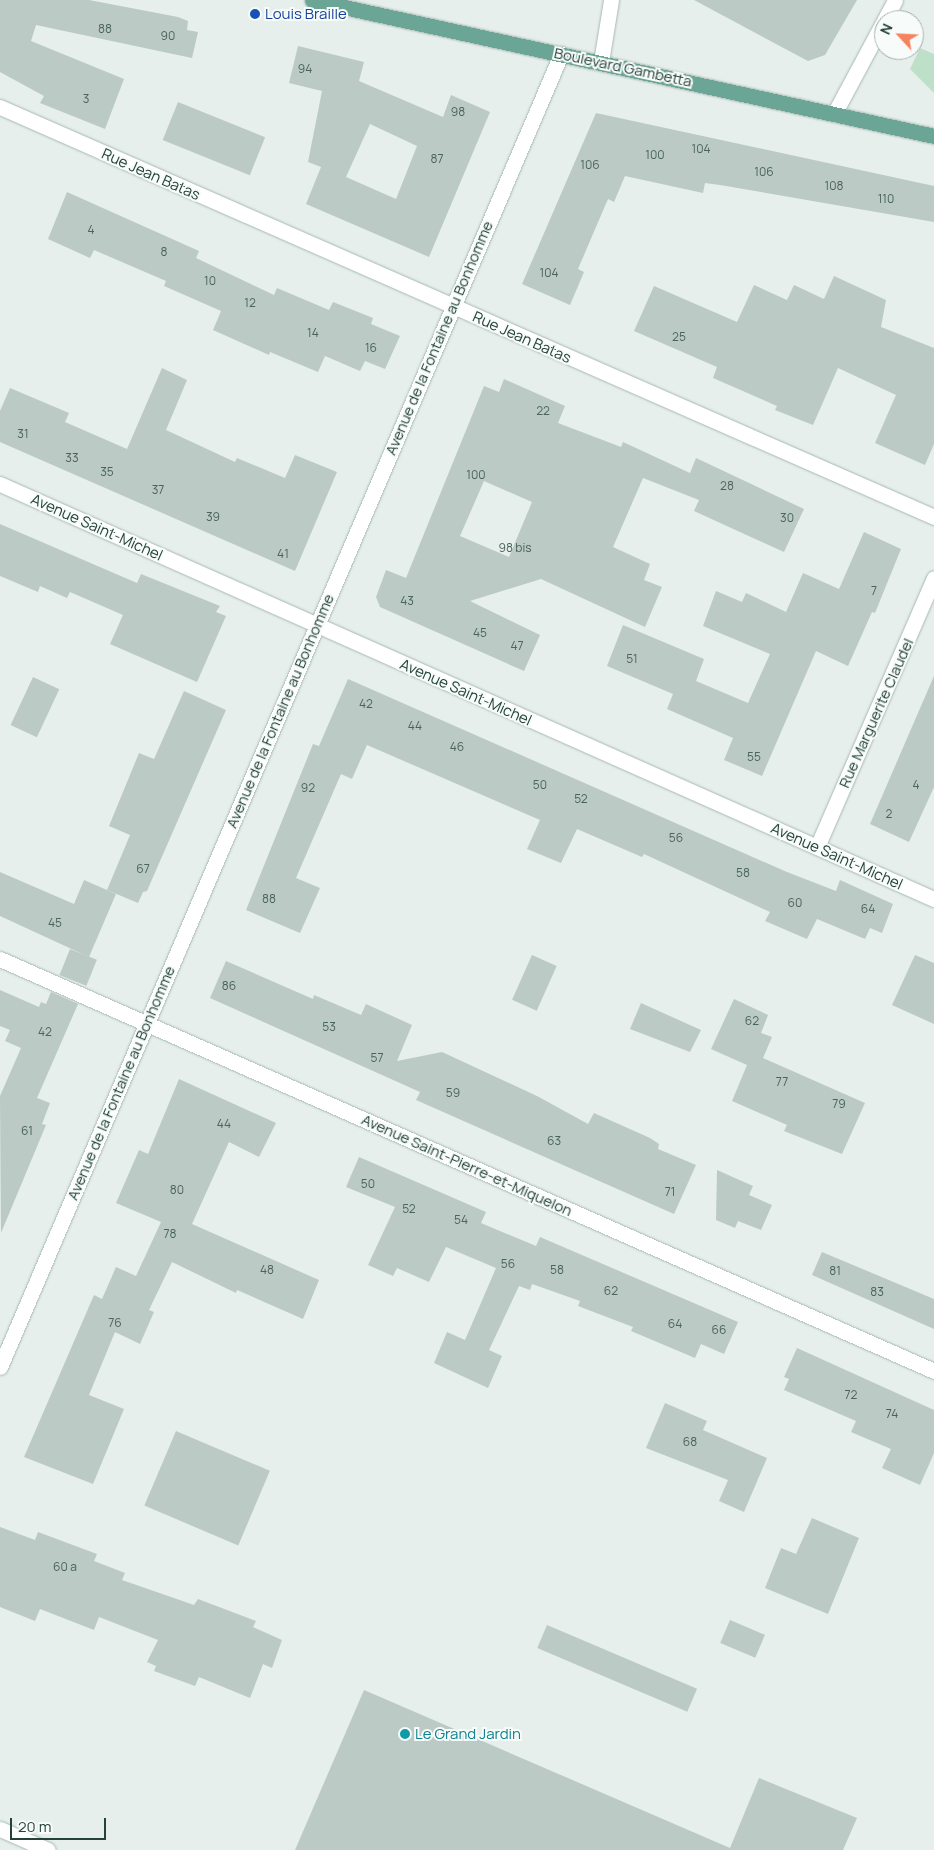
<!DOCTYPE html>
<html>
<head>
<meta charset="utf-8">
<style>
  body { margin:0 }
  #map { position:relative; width:934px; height:1850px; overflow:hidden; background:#e6efeb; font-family:Manrope,sans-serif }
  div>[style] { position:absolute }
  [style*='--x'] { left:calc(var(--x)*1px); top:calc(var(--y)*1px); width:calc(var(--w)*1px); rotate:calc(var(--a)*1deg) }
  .green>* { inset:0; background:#bfe0c8 }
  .building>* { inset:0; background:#bbcac4; transform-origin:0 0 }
  .roads { filter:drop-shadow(0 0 1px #a8b8b2) drop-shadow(0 0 1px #a8b8b2) }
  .minor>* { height:15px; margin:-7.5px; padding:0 7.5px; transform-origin:7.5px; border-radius:7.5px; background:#fff }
  .major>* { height:15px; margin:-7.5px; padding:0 7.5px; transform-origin:7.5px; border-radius:7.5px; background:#6aa596 }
  .dots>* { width:14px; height:14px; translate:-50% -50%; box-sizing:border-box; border:2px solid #f7fbf9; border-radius:50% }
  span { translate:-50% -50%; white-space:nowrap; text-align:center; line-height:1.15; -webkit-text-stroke:4px #f7fbf9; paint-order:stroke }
  .number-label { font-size:12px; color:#4a645c }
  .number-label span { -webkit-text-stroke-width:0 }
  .transit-label { font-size:15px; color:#164399 }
  .left { translate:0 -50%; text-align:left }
  .street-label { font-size:15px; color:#24423a }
  .culture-label { font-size:15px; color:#0d838f }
  .north { position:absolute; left:874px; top:10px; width:50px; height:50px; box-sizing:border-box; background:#f7fbf9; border:1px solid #a3b1ad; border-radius:50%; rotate:295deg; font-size:14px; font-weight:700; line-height:20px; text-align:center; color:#24423a }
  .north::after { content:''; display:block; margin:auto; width:18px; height:22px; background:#f4845f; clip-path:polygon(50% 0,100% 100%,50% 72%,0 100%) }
  .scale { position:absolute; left:10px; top:1818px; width:96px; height:22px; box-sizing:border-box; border:2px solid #24423a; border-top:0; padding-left:6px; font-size:15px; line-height:18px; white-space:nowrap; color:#24423a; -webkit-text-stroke:4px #f7fbf9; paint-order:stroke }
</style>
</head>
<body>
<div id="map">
  <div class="green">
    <div style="clip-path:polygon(920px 48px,934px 54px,934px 93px,910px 69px)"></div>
  </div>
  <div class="building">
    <div style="clip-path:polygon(0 0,89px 0,178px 17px,188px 21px,187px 30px,198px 32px,192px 58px,36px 25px,31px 41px,124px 79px,105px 129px,40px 103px,44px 96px,0 72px)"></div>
    <div style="clip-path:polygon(694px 0,857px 0,825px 55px,808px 61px)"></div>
    <div style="clip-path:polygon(evenodd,298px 46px,364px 62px,359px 81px,443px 117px,451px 95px,490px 112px,429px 257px,306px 204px,321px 167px,308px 162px,322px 91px,289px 83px,298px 46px,370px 124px,417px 146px,396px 199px,346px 177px,370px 124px)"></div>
    <div style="left:178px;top:102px;width:94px;height:41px;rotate:22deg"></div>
    <div style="clip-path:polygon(596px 113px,934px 186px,934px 222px,720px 185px,705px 183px,703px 193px,625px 176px,614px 202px,608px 199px,578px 269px,584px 272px,570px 305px,522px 284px)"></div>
    <div style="clip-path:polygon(67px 192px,199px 251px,196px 258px,274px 295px,277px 288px,329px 310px,333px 302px,373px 318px,371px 324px,400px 336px,385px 369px,365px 361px,360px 371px,325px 356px,318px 372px,270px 352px,269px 355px,213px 330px,221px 311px,164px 286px,166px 281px,94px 250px,90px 258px,48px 239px)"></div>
    <div style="clip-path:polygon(834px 276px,886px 300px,881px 327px,934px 348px,934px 444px,925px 465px,875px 443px,896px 395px,838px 368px,813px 425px,775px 410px,777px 406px,713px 378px,717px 367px,634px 331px,654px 286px,737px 322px,754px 285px,787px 300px,794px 285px,824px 299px)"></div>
    <div style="clip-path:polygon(162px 368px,187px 380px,166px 430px,235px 462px,237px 458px,285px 478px,295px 455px,337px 472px,295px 571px,0 442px,0 411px,10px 388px,69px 413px,65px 422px,127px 449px)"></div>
    <div style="clip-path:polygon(evenodd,504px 379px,565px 406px,558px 423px,621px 447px,623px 442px,690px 473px,696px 458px,804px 509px,784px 552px,694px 511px,699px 500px,643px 478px,613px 547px,650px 564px,644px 580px,662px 587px,645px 627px,541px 579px,470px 601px,540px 635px,524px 671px,380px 607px,376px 597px,386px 570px,406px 578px,484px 386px,499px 392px,504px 379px,484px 481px,532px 502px,509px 557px,460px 536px,484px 481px)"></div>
    <div style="clip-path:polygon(0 524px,137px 583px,141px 574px,220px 606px,216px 612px,226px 616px,197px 682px,110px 644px,123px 615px,70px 592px,67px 598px,40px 586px,38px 592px,0 576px)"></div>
    <div style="clip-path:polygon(864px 532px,901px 549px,875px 613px,872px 612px,848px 666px,816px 651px,762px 776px,724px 760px,733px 738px,667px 709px,673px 694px,607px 666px,623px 625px,704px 659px,696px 681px,748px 703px,770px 654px,703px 626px,716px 591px,742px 602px,746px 593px,786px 612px,803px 573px,839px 589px)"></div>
    <div style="clip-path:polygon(934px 676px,934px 787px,909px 842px,870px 824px)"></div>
    <div style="left:33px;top:677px;width:29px;height:53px;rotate:25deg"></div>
    <div style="clip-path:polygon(348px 679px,787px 872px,836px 891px,840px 880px,893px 904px,882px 933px,870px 928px,865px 939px,817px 919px,807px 939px,765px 921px,770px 912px,644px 854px,642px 857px,577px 829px,561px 863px,527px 849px,540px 820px,367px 745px,352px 779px,341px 774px,296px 878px,320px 888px,300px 933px,246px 910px,313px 744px,319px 746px)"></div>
    <div style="clip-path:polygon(184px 691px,226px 710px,147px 891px,143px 892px,138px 903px,107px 890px,130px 835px,109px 826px,139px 753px,154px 759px)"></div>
    <div style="clip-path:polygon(0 872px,74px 904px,84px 880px,116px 894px,89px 957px,0 916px)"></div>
    <div style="left:70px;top:949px;width:29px;height:28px;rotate:22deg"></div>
    <div style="left:532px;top:955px;width:27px;height:49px;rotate:24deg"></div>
    <div style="clip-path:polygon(915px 955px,934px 963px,934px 1024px,892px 1005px)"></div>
    <div style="clip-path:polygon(226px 961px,313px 999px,314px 995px,361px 1015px,366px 1004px,412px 1025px,397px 1061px,442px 1052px,537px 1096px,588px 1124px,594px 1113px,650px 1138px,659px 1144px,658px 1149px,696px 1165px,674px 1214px,416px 1100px,420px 1092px,210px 998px)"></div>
    <div style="clip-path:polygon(0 990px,39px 1007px,41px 1002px,46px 1004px,51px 992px,78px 1004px,37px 1098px,50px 1103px,42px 1124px,46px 1125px,1px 1233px,0 1096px,21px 1048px,5px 1041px,10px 1030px,0 1026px)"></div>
    <div style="clip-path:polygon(734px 999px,768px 1015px,761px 1033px,772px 1037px,763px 1058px,865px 1103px,842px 1154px,784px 1131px,787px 1125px,732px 1101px,747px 1065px,711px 1049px)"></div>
    <div style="clip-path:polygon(641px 1003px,701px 1030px,690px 1052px,630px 1029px)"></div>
    <div style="clip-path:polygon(179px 1079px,276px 1123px,259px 1157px,229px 1142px,192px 1224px,319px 1280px,303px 1319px,237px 1290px,236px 1293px,172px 1262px,149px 1310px,154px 1312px,140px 1344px,115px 1332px,89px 1395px,124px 1409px,93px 1484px,24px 1457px,94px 1295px,102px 1299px,116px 1267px,136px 1276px,161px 1222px,116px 1203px,139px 1150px,148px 1154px)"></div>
    <div style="clip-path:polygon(359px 1157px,486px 1212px,481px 1223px,536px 1246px,540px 1237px,738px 1322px,724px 1354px,701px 1344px,695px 1358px,631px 1331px,633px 1327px,578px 1306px,580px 1301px,532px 1284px,530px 1290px,519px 1286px,489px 1350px,502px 1356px,488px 1388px,434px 1363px,447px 1332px,465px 1340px,496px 1268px,446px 1247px,429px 1282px,397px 1268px,393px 1276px,368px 1265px,395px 1207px,346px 1187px)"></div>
    <div style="clip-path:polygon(717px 1170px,753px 1186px,749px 1195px,772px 1205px,761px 1230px,738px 1221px,735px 1228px,716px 1220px)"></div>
    <div style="clip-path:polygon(822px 1252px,934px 1299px,934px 1329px,812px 1275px)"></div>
    <div style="clip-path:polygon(797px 1348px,934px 1410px,934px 1453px,920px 1485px,882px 1468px,891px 1449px,851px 1432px,856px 1421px,784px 1390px,789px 1379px,784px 1377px)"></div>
    <div style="clip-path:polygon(665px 1403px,707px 1421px,703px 1430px,767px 1458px,744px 1512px,719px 1501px,728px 1480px,646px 1448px)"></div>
    <div style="left:176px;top:1431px;width:102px;height:81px;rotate:23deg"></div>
    <div style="clip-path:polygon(812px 1518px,859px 1538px,828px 1614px,765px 1588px,781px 1548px,796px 1554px)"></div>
    <div style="clip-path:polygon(0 1527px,35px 1540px,38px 1532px,97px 1554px,94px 1561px,125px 1573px,122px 1580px,194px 1605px,198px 1599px,256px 1621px,253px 1627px,282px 1640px,272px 1668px,263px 1664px,250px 1698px,199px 1677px,195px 1686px,154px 1671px,156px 1666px,147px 1662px,158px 1640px,99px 1617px,94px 1630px,40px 1609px,35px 1621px,0 1607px)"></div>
    <div style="left:730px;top:1620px;width:38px;height:25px;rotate:23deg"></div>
    <div style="left:547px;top:1625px;width:163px;height:25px;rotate:23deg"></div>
    <div style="clip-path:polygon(364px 1690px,730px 1848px,759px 1778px,857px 1818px,843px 1850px,295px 1850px)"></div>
  </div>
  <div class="roads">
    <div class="minor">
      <div style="--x:601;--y:62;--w:63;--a:-80.8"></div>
      <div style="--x:0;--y:107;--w:1020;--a:23.7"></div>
      <div style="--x:834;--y:114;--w:129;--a:-61.8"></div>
      <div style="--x:0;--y:484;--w:1022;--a:23.96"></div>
      <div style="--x:817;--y:847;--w:293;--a:-66.5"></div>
      <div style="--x:0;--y:959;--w:1021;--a:23.8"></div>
      <div style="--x:0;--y:1367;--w:1428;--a:-66.86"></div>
      <div style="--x:0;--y:1829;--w:52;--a:23.6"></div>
    </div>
    <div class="major">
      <div style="--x:312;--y:0;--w:637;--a:12.33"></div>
    </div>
  </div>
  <div class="dots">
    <div style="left:255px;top:14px;background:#1a4fb4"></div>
    <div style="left:405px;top:1734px;background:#0f9aa8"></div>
  </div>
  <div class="number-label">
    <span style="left:105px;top:29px">88</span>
    <span style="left:168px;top:36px">90</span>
    <span style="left:305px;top:69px">94</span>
    <span style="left:86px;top:99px">3</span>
    <span style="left:458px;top:112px">98</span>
    <span style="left:701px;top:149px">104</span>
    <span style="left:655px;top:155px">100</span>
    <span style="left:437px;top:159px">87</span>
    <span style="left:590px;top:165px">106</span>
    <span style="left:764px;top:172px">106</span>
    <span style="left:834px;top:186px">108</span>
    <span style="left:886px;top:199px">110</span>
    <span style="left:91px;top:230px">4</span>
    <span style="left:164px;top:252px">8</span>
    <span style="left:549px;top:273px">104</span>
    <span style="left:210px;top:281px">10</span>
    <span style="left:250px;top:303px">12</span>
    <span style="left:313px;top:333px">14</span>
    <span style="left:679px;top:337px">25</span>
    <span style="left:371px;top:348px">16</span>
    <span style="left:543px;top:411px">22</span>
    <span style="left:23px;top:434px">31</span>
    <span style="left:72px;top:458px">33</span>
    <span style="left:107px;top:472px">35</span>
    <span style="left:476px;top:475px">100</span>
    <span style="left:727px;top:486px">28</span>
    <span style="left:158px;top:490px">37</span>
    <span style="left:213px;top:517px">39</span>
    <span style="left:787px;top:518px">30</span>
    <span style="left:515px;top:548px">98 bis</span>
    <span style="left:283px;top:554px">41</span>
    <span style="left:874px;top:591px">7</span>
    <span style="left:407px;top:601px">43</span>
    <span style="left:480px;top:633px">45</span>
    <span style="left:517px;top:646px">47</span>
    <span style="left:632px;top:659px">51</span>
    <span style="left:366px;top:704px">42</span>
    <span style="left:415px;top:726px">44</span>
    <span style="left:457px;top:747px">46</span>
    <span style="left:754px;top:757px">55</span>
    <span style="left:540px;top:785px">50</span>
    <span style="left:916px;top:785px">4</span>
    <span style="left:308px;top:788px">92</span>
    <span style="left:581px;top:799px">52</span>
    <span style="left:889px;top:814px">2</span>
    <span style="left:676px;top:838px">56</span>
    <span style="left:143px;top:869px">67</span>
    <span style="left:743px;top:873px">58</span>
    <span style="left:269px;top:899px">88</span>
    <span style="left:795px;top:903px">60</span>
    <span style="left:868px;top:909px">64</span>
    <span style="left:55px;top:923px">45</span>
    <span style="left:229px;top:986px">86</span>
    <span style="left:752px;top:1021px">62</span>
    <span style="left:329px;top:1027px">53</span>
    <span style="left:45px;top:1032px">42</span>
    <span style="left:377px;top:1058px">57</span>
    <span style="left:782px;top:1082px">77</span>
    <span style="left:453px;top:1093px">59</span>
    <span style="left:839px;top:1104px">79</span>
    <span style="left:224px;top:1124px">44</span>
    <span style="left:27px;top:1131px">61</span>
    <span style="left:554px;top:1141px">63</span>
    <span style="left:368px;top:1184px">50</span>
    <span style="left:177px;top:1190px">80</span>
    <span style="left:670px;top:1192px">71</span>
    <span style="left:409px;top:1209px">52</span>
    <span style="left:461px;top:1220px">54</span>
    <span style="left:170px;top:1234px">78</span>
    <span style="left:508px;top:1264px">56</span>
    <span style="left:267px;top:1270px">48</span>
    <span style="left:557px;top:1270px">58</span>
    <span style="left:835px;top:1271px">81</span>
    <span style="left:611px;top:1291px">62</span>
    <span style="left:877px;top:1292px">83</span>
    <span style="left:115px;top:1323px">76</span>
    <span style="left:675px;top:1324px">64</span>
    <span style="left:719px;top:1330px">66</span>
    <span style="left:851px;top:1395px">72</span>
    <span style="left:892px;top:1414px">74</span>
    <span style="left:690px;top:1442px">68</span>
    <span style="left:65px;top:1567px">60 a</span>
  </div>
  <div class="transit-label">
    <span class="left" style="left:265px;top:14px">Louis Braille</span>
  </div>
  <div class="street-label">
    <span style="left:623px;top:67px;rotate:12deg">Boulevard Gambetta</span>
    <span style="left:151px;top:174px;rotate:24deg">Rue Jean Batas</span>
    <span style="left:522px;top:337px;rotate:24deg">Rue Jean Batas</span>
    <span style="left:439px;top:338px;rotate:-67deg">Avenue de la Fontaine au Bonhomme</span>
    <span style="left:97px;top:527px;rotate:24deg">Avenue Saint-Michel</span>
    <span style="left:466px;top:692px;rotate:24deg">Avenue Saint-Michel</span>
    <span style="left:280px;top:711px;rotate:-67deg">Avenue de la Fontaine au Bonhomme</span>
    <span style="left:876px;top:713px;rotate:-66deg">Rue Marguerite Claudel</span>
    <span style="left:837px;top:856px;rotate:24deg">Avenue Saint-Michel</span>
    <span style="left:121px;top:1083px;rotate:-67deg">Avenue de la Fontaine au Bonhomme</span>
    <span style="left:467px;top:1165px;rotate:24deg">Avenue Saint-Pierre-et-Miquelon</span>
  </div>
  <div class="culture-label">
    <span class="left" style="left:415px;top:1734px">Le Grand Jardin</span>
  </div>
  <div class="north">N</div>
  <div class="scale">20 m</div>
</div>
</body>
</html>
